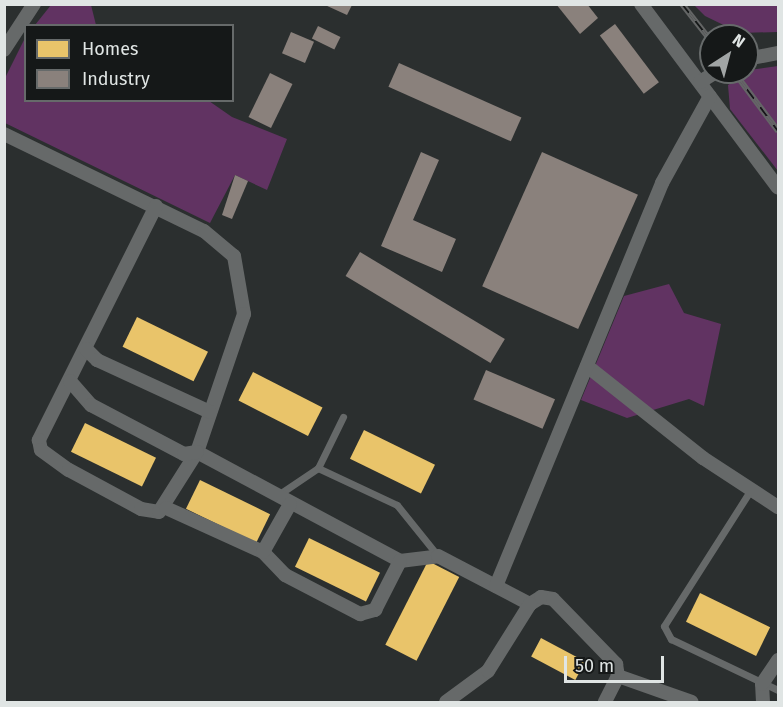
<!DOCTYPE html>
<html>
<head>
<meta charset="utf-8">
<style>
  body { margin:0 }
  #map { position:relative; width:783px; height:707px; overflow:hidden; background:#2b2f2f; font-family:"Fira Sans",sans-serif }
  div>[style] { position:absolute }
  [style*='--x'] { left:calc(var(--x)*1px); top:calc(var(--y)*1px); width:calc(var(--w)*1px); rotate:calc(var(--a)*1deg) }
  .green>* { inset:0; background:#613362 }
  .homes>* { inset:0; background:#e9c46a; transform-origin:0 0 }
  .industry>* { inset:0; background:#8a817c; transform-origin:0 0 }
  .lane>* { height:7px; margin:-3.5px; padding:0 3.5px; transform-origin:3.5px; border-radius:3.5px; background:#666969 }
  .street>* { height:14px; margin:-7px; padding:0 7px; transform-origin:7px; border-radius:7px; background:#666969 }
  .rail>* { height:6px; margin-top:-3px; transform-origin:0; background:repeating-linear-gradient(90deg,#151818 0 11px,#646666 0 22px); box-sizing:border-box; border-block:2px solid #646666 }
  span { translate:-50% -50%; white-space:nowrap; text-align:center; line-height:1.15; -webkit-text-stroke:6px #151818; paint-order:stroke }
  .frame { position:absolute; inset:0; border:6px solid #e0e5e4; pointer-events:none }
  .legend { position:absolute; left:24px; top:24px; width:210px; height:78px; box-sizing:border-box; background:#151818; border:2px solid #666a6a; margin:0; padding:8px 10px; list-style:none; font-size:18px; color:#e0e5e4 }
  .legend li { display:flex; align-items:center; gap:12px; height:30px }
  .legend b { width:30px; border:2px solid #666a6a }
  .north { position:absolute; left:699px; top:24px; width:60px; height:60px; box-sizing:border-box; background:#151818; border:2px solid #666a6a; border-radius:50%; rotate:36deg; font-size:16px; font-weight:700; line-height:24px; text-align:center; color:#e0e5e4 }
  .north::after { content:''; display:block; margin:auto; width:21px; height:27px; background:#a1a5a5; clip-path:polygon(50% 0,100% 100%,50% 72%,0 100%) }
  .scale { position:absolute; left:564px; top:656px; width:100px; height:27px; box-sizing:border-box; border:3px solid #e0e5e4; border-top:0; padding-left:8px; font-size:18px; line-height:21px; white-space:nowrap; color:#e0e5e4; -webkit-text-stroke:4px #151818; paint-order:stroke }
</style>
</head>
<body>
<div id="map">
  <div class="green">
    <div style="clip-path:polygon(51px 5px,91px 5px,96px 25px,35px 25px)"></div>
    <div style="clip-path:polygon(694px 5px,778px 5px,778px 32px,740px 33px,705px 16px)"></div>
    <div style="clip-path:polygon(25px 38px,26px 100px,209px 101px,232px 117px,287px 139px,267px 190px,235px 175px,210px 223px,5px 123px,5px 78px)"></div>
    <div style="clip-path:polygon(778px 66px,778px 171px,730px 109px,728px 85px,750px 70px)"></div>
    <div style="clip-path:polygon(669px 284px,684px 313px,721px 324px,704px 406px,689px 399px,627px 418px,581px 400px,624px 296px)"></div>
  </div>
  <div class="homes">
    <div style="left:137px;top:317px;width:79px;height:33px;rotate:26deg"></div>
    <div style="left:253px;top:372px;width:78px;height:32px;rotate:27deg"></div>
    <div style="left:85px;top:423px;width:79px;height:32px;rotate:26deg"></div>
    <div style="left:364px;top:430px;width:79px;height:32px;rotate:26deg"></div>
    <div style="left:200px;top:480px;width:78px;height:32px;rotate:26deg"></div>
    <div style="left:309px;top:538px;width:79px;height:32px;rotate:26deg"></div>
    <div style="left:428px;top:561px;width:35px;height:94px;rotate:27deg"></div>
    <div style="left:700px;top:593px;width:78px;height:32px;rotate:26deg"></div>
    <div style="left:541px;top:638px;width:50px;height:21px;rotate:28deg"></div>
  </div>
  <div class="industry">
    <div style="clip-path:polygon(556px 4px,587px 4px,598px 18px,580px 34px)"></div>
    <div style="clip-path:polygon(325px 5px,352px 5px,347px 15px)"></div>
    <div style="left:615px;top:24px;width:73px;height:19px;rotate:53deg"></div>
    <div style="left:318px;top:26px;width:25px;height:14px;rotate:26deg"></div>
    <div style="left:291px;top:32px;width:25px;height:23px;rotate:23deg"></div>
    <div style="left:399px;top:63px;width:134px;height:26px;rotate:24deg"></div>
    <div style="left:270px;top:73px;width:25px;height:49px;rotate:26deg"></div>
    <div style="clip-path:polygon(421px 152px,439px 160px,413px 220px,456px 239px,442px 272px,381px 246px)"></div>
    <div style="left:542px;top:152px;width:105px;height:147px;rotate:24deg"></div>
    <div style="clip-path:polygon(235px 175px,248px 181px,232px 219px,222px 215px)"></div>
    <div style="left:360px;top:252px;width:169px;height:28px;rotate:31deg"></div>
    <div style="left:486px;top:370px;width:75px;height:32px;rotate:23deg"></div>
  </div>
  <div class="lane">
    <div style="--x:318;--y:468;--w:87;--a:25.1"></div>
    <div style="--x:397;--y:505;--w:65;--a:51.2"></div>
    <div style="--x:750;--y:491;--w:160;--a:122.5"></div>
    <div style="--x:664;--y:626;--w:15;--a:62"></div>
    <div style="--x:671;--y:639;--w:119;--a:25.5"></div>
    <div style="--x:278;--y:495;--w:48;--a:-34"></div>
    <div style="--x:318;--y:468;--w:57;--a:-63.9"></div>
  </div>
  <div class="street">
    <div style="--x:641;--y:4;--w:229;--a:53.3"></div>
    <div style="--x:4;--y:50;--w:55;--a:-56.9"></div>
    <div style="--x:747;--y:59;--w:32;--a:-11"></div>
    <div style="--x:700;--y:82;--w:19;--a:-32"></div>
    <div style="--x:4;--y:134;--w:222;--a:25.9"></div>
    <div style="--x:204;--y:231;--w:39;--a:40"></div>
    <div style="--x:234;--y:256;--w:59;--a:80.2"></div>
    <div style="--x:244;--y:314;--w:146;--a:108.8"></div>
    <div style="--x:197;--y:452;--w:230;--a:28.2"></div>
    <div style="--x:400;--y:561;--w:38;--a:-7"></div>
    <div style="--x:438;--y:556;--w:104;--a:27.6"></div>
    <div style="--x:530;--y:604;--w:13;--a:-32"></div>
    <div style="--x:541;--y:597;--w:12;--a:9"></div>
    <div style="--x:553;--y:599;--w:91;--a:45.9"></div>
    <div style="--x:616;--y:664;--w:12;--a:81"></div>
    <div style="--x:618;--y:676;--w:29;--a:117"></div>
    <div style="--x:156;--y:206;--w:262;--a:116.6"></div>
    <div style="--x:39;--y:440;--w:10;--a:79"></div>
    <div style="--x:41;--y:450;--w:34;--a:36"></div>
    <div style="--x:69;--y:470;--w:82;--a:28.4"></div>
    <div style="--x:141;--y:509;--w:18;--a:9"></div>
    <div style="--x:159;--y:512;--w:71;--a:-57.7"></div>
    <div style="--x:86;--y:349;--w:16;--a:45"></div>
    <div style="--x:97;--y:360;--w:124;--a:24.7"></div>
    <div style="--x:587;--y:366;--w:148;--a:38.4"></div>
    <div style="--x:703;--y:458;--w:90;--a:33.2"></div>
    <div style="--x:70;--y:381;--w:32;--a:49"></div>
    <div style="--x:91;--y:405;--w:105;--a:27.8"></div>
    <div style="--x:184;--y:454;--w:13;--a:-9"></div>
    <div style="--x:166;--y:508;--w:107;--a:24.4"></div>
    <div style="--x:263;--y:552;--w:32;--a:46"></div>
    <div style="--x:285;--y:575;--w:85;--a:27.5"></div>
    <div style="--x:360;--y:614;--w:16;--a:-15"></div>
    <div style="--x:375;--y:610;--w:55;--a:-63"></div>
    <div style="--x:263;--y:552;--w:55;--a:-60.6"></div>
    <div style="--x:496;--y:586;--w:436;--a:-67.6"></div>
    <div style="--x:662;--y:183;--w:99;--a:-61.1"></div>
    <div style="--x:618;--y:676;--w:78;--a:19.4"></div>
    <div style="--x:446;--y:702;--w:52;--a:-36.4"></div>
    <div style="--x:488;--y:671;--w:79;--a:-57.9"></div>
    <div style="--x:763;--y:702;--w:18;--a:-93"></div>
    <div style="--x:762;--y:684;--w:29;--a:-56"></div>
  </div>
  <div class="rail">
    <div style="--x:682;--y:4;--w:47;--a:51.9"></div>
    <div style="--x:734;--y:72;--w:74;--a:53.3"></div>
  </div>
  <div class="frame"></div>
  <ul class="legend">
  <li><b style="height:16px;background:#e9c46a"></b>Homes</li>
  <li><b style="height:16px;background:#8a817c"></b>Industry</li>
  </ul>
  <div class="north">N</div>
  <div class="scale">50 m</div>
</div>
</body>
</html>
